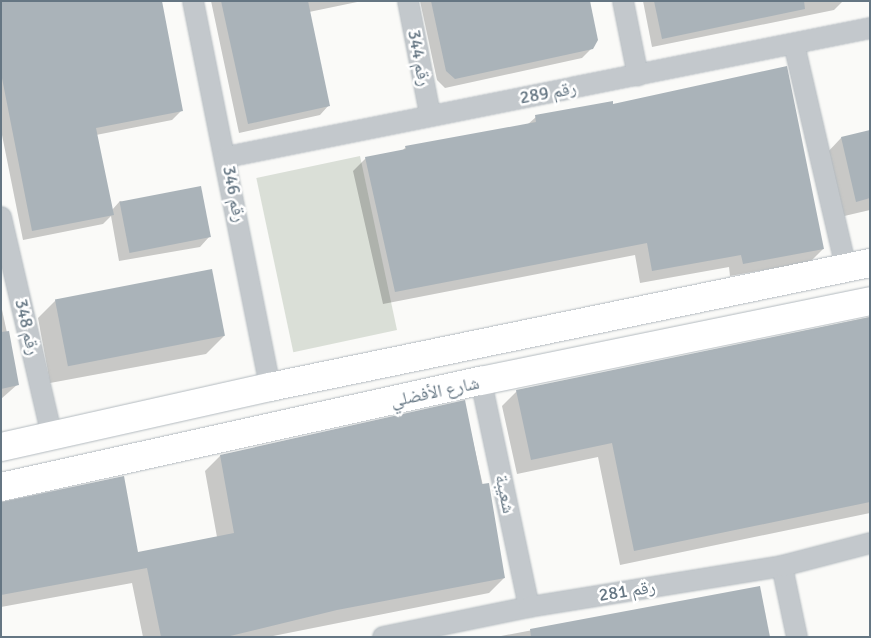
<!DOCTYPE html>
<html>
<head>
<meta charset="utf-8">
<style>
  body { margin:0 }
  #map { position:relative; width:871px; height:638px; overflow:hidden; background:#fafaf8; font-family:Signika,"Noto Naskh Arabic",sans-serif }
  div>[style] { position:absolute }
  [style*='--x'] { left:calc(var(--x)*1px); top:calc(var(--y)*1px); width:calc(var(--w)*1px); rotate:calc(var(--a)*1deg) }
  .green>* { inset:0; background:#dadfd7; transform-origin:0 0 }
  .shadow>* { inset:0; background:#0003 }
  .building>* { inset:0; background:#aab3b9; transform-origin:0 0 }
  .roads { filter:drop-shadow(0 0 1px #b3babf) drop-shadow(0 0 1px #b3babf) }
  .street>* { height:20px; margin:-10px; padding:0 10px; transform-origin:10px; border-radius:10px; background:#c3c8cc }
  .secondary>* { height:28px; margin:-14px; padding:0 14px; transform-origin:14px; border-radius:14px; background:#fff }
  span { translate:-50% -50%; white-space:nowrap; text-align:center; line-height:1.15; -webkit-text-stroke:5px #fff; paint-order:stroke }
  .street-label { font-size:18px; color:#657683 }
  .frame { position:absolute; inset:0; border:2px solid #657683; pointer-events:none }
</style>
</head>
<body>
<div id="map">
  <div class="green">
    <div style="left:360px;top:156px;width:178px;height:106px;rotate:78deg"></div>
  </div>
  <div class="shadow">
    <div style="clip-path:polygon(1px 1px,181px 111px,172px 120px,96px 135px,112px 210px,120px 201px,209px 237px,200px 247px,119px 261px,111px 216px,103px 224px,23px 240px,1px 130px)"></div>
    <div style="clip-path:polygon(211px 1px,362px 1px,309px 12px,329px 105px,320px 115px,239px 133px)"></div>
    <div style="clip-path:polygon(420px 1px,590px 1px,592px 48px,582px 58px,445px 88px,437px 80px)"></div>
    <div style="clip-path:polygon(643px 1px,843px 1px,834px 10px,652px 47px)"></div>
    <div style="clip-path:polygon(612px 105px,823px 249px,810px 262px,730px 276px,729px 267px,640px 283px,635px 255px,383px 304px,353px 171px,366px 158px,402px 151px,406px 147px,527px 125px,536px 117px)"></div>
    <div style="clip-path:polygon(870px 131px,870px 210px,840px 217px,825px 155px,841px 138px)"></div>
    <div style="clip-path:polygon(56px 300px,224px 336px,206px 354px,50px 383px,38px 318px)"></div>
    <div style="clip-path:polygon(1px 305px,18px 384px,1px 399px)"></div>
    <div style="clip-path:polygon(870px 317px,870px 513px,620px 565px,598px 457px,517px 474px,502px 406px,517px 391px)"></div>
    <div style="clip-path:polygon(464px 402px,504px 578px,489px 593px,268px 637px,143px 637px,132px 583px,1px 607px,1px 503px,137px 553px,217px 537px,205px 471px,220px 456px)"></div>
    <div style="clip-path:polygon(759px 587px,769px 637px,496px 637px)"></div>
  </div>
  <div class="building">
    <div style="clip-path:polygon(1px 1px,162px 1px,183px 111px,96px 128px,114px 215px,32px 231px,1px 73px)"></div>
    <div style="clip-path:polygon(221px 1px,308px 1px,330px 106px,248px 124px)"></div>
    <div style="clip-path:polygon(431px 1px,590px 1px,598px 40px,593px 49px,455px 79px,446px 71px)"></div>
    <div style="clip-path:polygon(654px 1px,804px 1px,805px 9px,662px 39px)"></div>
    <div style="clip-path:polygon(787px 66px,824px 249px,743px 264px,741px 255px,652px 271px,647px 243px,395px 292px,365px 157px,406px 149px,405px 146px,536px 122px,535px 115px,613px 101px,613px 104px)"></div>
    <div style="clip-path:polygon(870px 130px,870px 198px,856px 202px,841px 137px)"></div>
    <div style="left:201px;top:186px;width:52px;height:83px;rotate:79deg"></div>
    <div style="left:212px;top:269px;width:68px;height:160px;rotate:79deg"></div>
    <div style="clip-path:polygon(870px 317px,870px 502px,634px 551px,612px 443px,531px 460px,516px 390px)"></div>
    <div style="clip-path:polygon(9px 331px,19px 385px,1px 389px,1px 332px)"></div>
    <div style="clip-path:polygon(465px 400px,482px 484px,489px 483px,505px 578px,337px 610px,226px 637px,161px 637px,147px 568px,1px 595px,1px 502px,124px 476px,138px 552px,234px 533px,220px 455px)"></div>
    <div style="clip-path:polygon(760px 586px,770px 637px,531px 637px,530px 629px)"></div>
  </div>
  <div class="roads">
    <div class="street">
      <div style="--x:193;--y:1;--w:394;--a:78.7"></div>
      <div style="--x:408;--y:1;--w:115;--a:79"></div>
      <div style="--x:623;--y:1;--w:76;--a:78.7"></div>
      <div style="--x:794;--y:44;--w:230;--a:76.9"></div>
      <div style="--x:227;--y:157;--w:656;--a:-11.34"></div>
      <div style="--x:1;--y:217;--w:225;--a:76.9"></div>
      <div style="--x:481;--y:381;--w:231;--a:78"></div>
      <div style="--x:782;--y:566;--w:73;--a:78.1"></div>
      <div style="--x:383;--y:637;--w:149;--a:-11.6"></div>
      <div style="--x:529;--y:607;--w:256;--a:-9.2"></div>
      <div style="--x:782;--y:566;--w:91;--a:-14.6"></div>
    </div>
    <div class="secondary">
      <div style="--x:1;--y:447;--w:276;--a:-12.6"></div>
      <div style="--x:270;--y:387;--w:613;--a:-11.68"></div>
      <div style="--x:1;--y:487;--w:492;--a:-12.5"></div>
      <div style="--x:481;--y:381;--w:397;--a:-11.6"></div>
    </div>
  </div>
  <div class="street-label">
    <span style="left:419px;top:58px;rotate:79deg">رقم 344</span>
    <span style="left:548px;top:93px;rotate:-10deg">رقم 289</span>
    <span style="left:234px;top:194px;rotate:79deg">رقم 346</span>
    <span style="left:27px;top:327px;rotate:77deg">رقم 348</span>
    <span style="left:435px;top:392px;rotate:-12deg">شارع الأفضلي</span>
    <span style="left:505px;top:494px;rotate:78deg">شعيبة</span>
    <span style="left:627px;top:591px;rotate:-9deg">رقم 281</span>
  </div>
  <div class="frame"></div>
</div>
</body>
</html>
